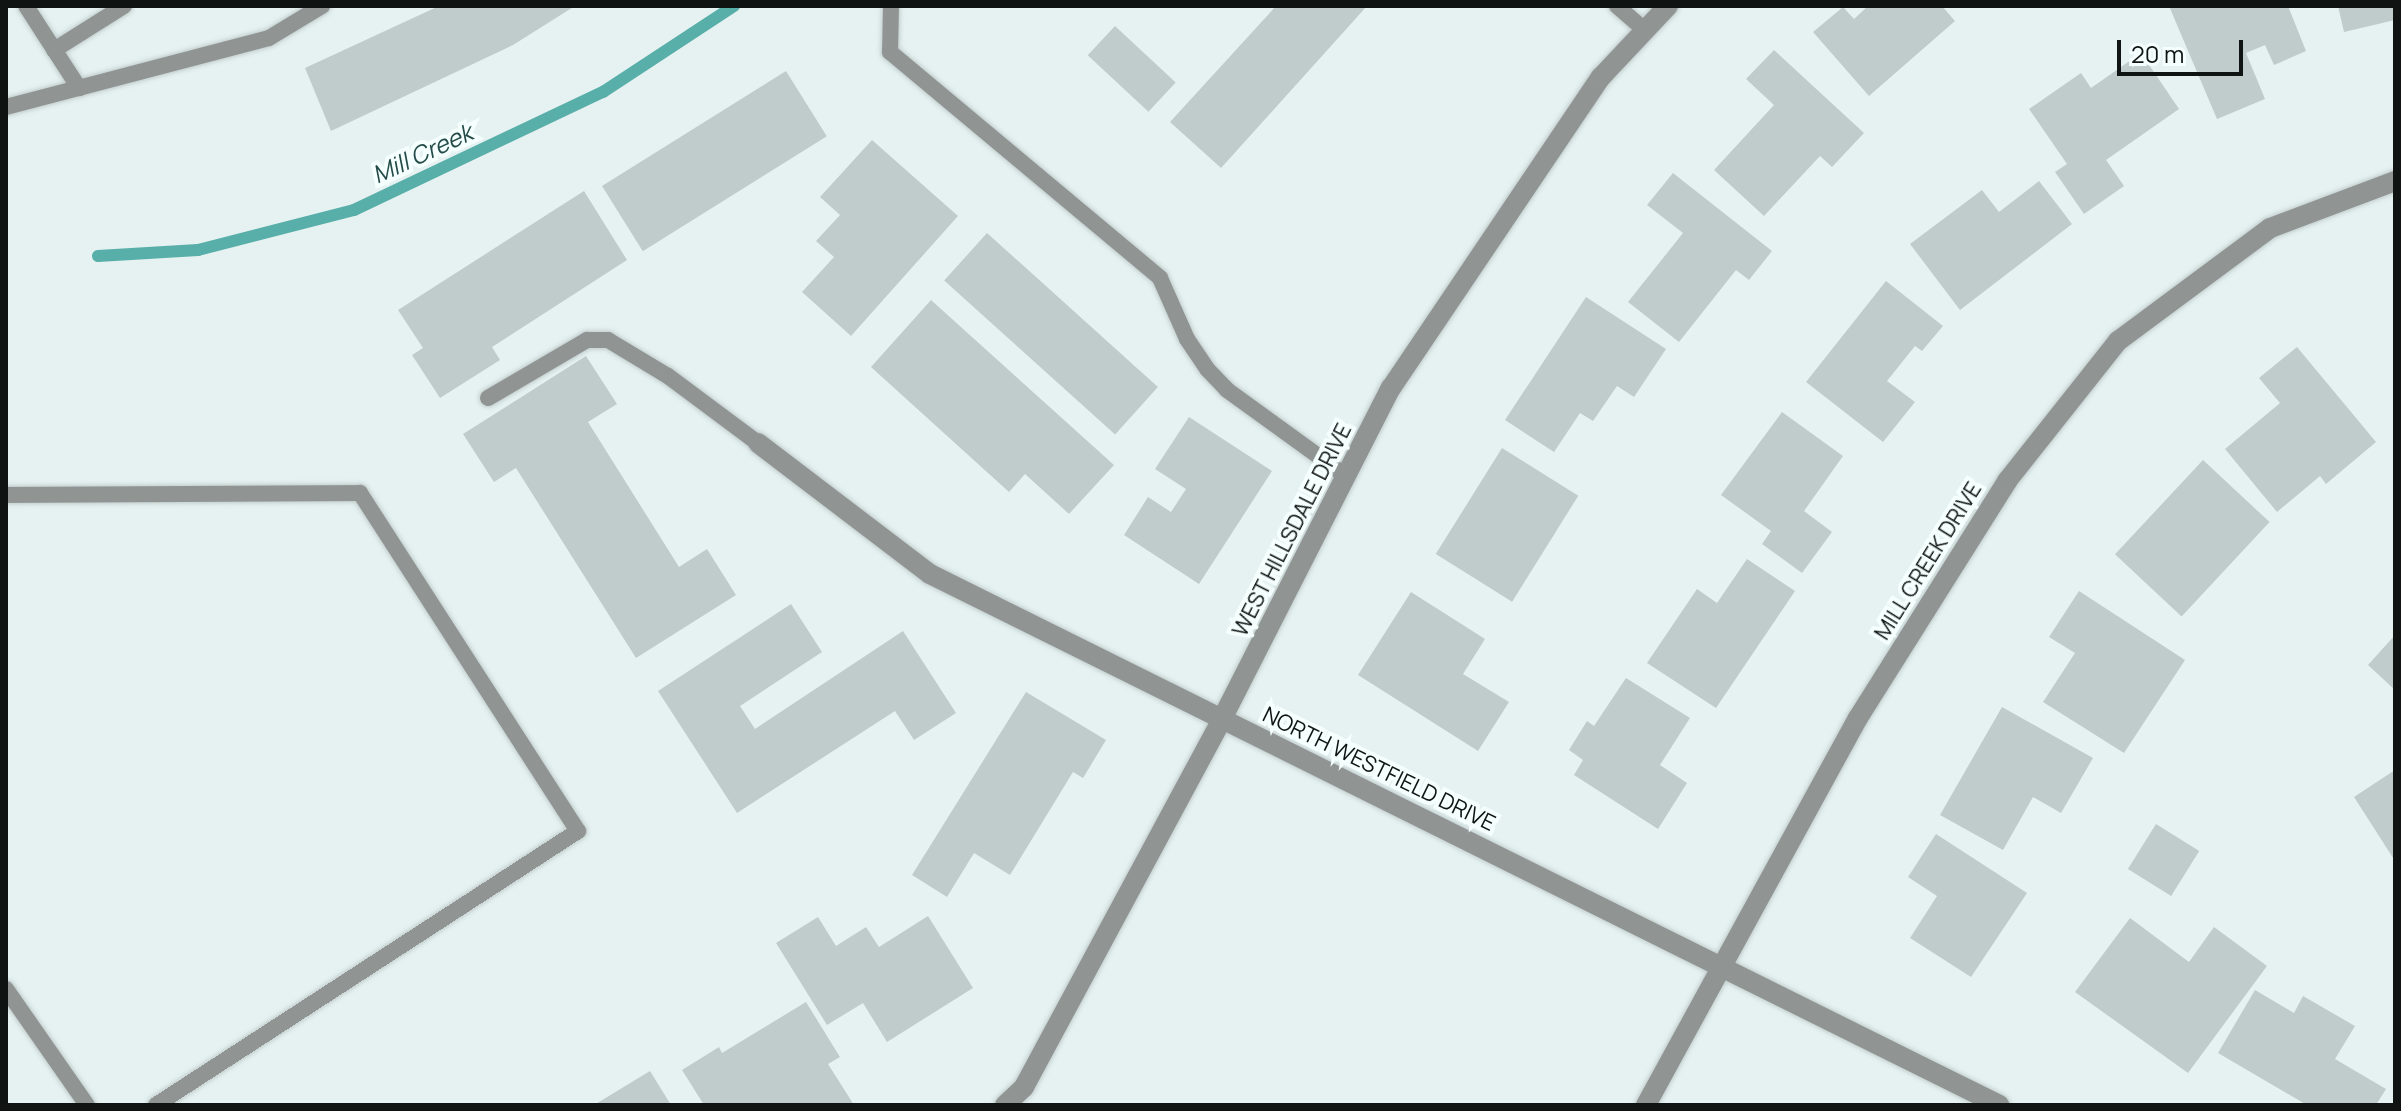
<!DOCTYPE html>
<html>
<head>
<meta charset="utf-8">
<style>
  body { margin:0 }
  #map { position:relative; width:2401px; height:1111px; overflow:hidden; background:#e5f2f1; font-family:Manrope,sans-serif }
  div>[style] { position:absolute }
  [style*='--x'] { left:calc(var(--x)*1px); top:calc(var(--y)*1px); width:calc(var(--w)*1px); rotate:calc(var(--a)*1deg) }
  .stream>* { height:12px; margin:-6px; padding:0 6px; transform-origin:6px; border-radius:6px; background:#58aea8 }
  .building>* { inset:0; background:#bfcccb; transform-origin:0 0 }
  .roads { filter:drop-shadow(0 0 2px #c3cecd) drop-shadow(0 0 2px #c3cecd) }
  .lane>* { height:16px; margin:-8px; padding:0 8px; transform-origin:8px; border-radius:8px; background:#909594 }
  .street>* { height:20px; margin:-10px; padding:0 10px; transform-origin:10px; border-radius:10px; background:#909594 }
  span { translate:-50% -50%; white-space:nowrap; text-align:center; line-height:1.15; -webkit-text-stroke:8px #f5fffe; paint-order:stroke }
  .street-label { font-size:22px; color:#0f1413 }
  .water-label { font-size:24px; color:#234b48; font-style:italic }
  .frame { position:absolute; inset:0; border:8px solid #0f1413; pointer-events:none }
  .scale { position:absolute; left:2117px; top:40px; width:126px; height:36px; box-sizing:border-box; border:4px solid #0f1413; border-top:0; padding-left:10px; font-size:24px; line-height:28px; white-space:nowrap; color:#0f1413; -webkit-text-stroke:6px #f5fffe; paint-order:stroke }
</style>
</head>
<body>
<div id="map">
  <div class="stream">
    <div style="--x:98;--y:256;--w:100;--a:-3.4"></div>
    <div style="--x:198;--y:250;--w:161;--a:-14.4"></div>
    <div style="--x:354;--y:210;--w:276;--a:-25.4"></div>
    <div style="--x:603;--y:92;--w:157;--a:-33.3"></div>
  </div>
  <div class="building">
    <div style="clip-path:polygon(439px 6px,575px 6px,513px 45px,331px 131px,305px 68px)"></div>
    <div style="clip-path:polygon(1276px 6px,1367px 6px,1221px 168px,1170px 122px)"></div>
    <div style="clip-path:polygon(1868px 6px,1942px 6px,1955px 21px,1869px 96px,1813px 32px,1843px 7px,1854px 19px)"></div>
    <div style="clip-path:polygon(2169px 6px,2288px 6px,2306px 51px,2274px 65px,2265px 45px,2246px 53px,2265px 99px,2217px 119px)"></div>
    <div style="clip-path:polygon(2338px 6px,2395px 6px,2395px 20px,2344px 32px)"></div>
    <div style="left:1115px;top:26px;width:83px;height:40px;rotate:43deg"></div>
    <div style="clip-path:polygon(1774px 50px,1864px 133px,1832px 167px,1820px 156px,1764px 216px,1714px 170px,1774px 105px,1746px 79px)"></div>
    <div style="clip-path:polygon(2141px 53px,2179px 109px,2106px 160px,2124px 186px,2084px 214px,2055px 172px,2067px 164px,2029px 109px,2081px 73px,2091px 88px)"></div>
    <div style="left:786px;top:71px;width:77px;height:217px;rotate:58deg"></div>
    <div style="clip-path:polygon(872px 140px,958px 216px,851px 336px,802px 292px,834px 257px,816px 241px,840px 215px,820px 197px)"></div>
    <div style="clip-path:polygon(1673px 173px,1772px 251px,1749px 280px,1736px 270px,1679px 342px,1628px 302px,1683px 233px,1647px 205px)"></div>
    <div style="clip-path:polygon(2039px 181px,2072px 224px,1960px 310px,1910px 244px,1982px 190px,1999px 212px)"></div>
    <div style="clip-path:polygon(584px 191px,627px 260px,492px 347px,500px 360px,440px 398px,412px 355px,423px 348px,398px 310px)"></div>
    <div style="left:987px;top:233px;width:230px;height:64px;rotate:42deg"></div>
    <div style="clip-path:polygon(1886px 281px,1943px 326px,1922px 351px,1915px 346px,1887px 381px,1915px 402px,1883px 442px,1806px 382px)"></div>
    <div style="clip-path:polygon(1586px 297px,1666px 349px,1634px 397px,1617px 386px,1593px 421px,1580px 413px,1554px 452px,1505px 420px)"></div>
    <div style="clip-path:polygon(931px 300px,1114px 465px,1069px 514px,1025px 474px,1009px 492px,871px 367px)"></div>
    <div style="clip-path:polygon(2297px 347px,2376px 442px,2326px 484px,2320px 476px,2277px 512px,2225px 449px,2280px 403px,2259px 378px)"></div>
    <div style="clip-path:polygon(586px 356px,617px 404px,588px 422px,679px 567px,707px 549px,736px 595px,636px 658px,516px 468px,494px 482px,463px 434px)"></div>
    <div style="clip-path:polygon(1782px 412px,1843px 456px,1804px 511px,1832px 532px,1802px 573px,1762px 544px,1771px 531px,1721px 495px)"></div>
    <div style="clip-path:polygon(1189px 417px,1272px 471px,1199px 584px,1124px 535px,1148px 497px,1171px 512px,1186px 489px,1155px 469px)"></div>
    <div style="left:1502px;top:448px;width:90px;height:125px;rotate:32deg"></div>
    <div style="left:2203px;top:460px;width:91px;height:129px;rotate:43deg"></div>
    <div style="clip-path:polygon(1747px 559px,1795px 591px,1716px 708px,1647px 663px,1697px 589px,1717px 603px)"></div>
    <div style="clip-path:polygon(2079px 591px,2185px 660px,2124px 753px,2043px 702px,2075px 653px,2049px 637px)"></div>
    <div style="clip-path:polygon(1411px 592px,1485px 639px,1463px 674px,1509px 702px,1478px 751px,1358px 675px)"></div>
    <div style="clip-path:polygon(791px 604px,822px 652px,740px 706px,755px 729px,903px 631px,956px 713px,914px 740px,895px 711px,737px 813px,658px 691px)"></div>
    <div style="clip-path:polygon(2395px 635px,2395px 690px,2368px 665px)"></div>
    <div style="clip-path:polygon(1626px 678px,1690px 718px,1660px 765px,1687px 783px,1658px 829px,1574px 775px,1583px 760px,1569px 750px,1587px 721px,1594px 726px)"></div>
    <div style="clip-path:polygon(1026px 692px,1106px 740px,1083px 778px,1073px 772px,1010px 875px,974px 853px,947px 897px,912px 875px)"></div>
    <div style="clip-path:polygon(2002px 707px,2093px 758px,2061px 813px,2033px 797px,2003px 850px,1940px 815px)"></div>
    <div style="clip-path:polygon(2395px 770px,2395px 861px,2354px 797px)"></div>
    <div style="left:2156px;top:824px;width:51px;height:53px;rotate:32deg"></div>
    <div style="clip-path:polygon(1936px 834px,2027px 893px,1971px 977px,1910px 938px,1937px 896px,1908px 877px)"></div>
    <div style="clip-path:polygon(928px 916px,973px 988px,887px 1042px,863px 1003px,827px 1025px,776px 943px,818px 917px,836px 946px,866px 927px,879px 947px)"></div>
    <div style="clip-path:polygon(2130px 918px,2189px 962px,2214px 927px,2267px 966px,2188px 1073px,2075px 992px)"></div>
    <div style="clip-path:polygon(2255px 990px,2294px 1013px,2303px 996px,2355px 1026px,2335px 1059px,2386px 1089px,2376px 1105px,2307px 1105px,2218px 1053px)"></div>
    <div style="clip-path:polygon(806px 1002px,840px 1057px,828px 1064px,854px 1105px,704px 1105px,682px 1070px,719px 1047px,722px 1053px)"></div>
    <div style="clip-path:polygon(650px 1071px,671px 1105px,594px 1105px)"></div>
  </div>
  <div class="roads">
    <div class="lane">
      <div style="--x:26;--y:6;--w:98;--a:57.1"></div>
      <div style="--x:891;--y:6;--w:46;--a:91.2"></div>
      <div style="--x:890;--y:52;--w:352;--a:39.9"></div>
      <div style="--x:1160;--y:278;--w:67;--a:66.1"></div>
      <div style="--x:1187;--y:339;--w:37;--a:56"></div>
      <div style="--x:1208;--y:370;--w:28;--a:46"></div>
      <div style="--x:1227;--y:390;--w:147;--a:35.9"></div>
      <div style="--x:1617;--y:6;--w:37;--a:41"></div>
      <div style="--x:54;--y:50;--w:83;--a:-32.2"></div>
      <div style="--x:6;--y:107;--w:272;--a:-14.7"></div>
      <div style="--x:269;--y:38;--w:62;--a:-31.1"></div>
      <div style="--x:488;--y:398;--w:115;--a:-30.4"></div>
      <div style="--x:587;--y:340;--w:21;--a:0"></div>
      <div style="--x:608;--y:340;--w:70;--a:31"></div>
      <div style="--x:668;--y:376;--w:112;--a:36.7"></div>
      <div style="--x:6;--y:495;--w:354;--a:-0.3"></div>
      <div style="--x:360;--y:493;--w:402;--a:57.2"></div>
      <div style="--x:578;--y:831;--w:503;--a:147"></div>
      <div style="--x:6;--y:989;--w:141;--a:55.1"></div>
    </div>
    <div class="street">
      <div style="--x:758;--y:443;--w:216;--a:37.3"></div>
      <div style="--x:930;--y:574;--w:1194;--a:26.41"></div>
      <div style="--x:1005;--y:1105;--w:26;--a:-43"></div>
      <div style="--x:1024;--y:1087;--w:418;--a:-61.7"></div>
      <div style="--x:1222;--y:719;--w:372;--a:-63"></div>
      <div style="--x:1391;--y:388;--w:375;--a:-56"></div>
      <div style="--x:1601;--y:77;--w:98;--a:-46.7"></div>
      <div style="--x:1646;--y:1105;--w:441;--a:-61.3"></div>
      <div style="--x:1858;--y:718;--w:280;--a:-57.8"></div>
      <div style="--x:2007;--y:481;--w:179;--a:-51.6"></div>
      <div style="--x:2118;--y:341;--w:189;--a:-36.6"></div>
      <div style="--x:2270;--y:228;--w:134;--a:-20.6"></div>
    </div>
  </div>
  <div class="street-label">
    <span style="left:1292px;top:530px;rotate:-63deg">WEST HILLSDALE DRIVE</span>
    <span style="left:1928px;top:561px;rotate:-58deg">MILL CREEK DRIVE</span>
    <span style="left:1379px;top:769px;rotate:26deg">NORTH WESTFIELD DRIVE</span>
  </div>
  <div class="water-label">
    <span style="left:422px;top:153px;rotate:-25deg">Mill Creek</span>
  </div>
  <div class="frame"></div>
  <div class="scale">20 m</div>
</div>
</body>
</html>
